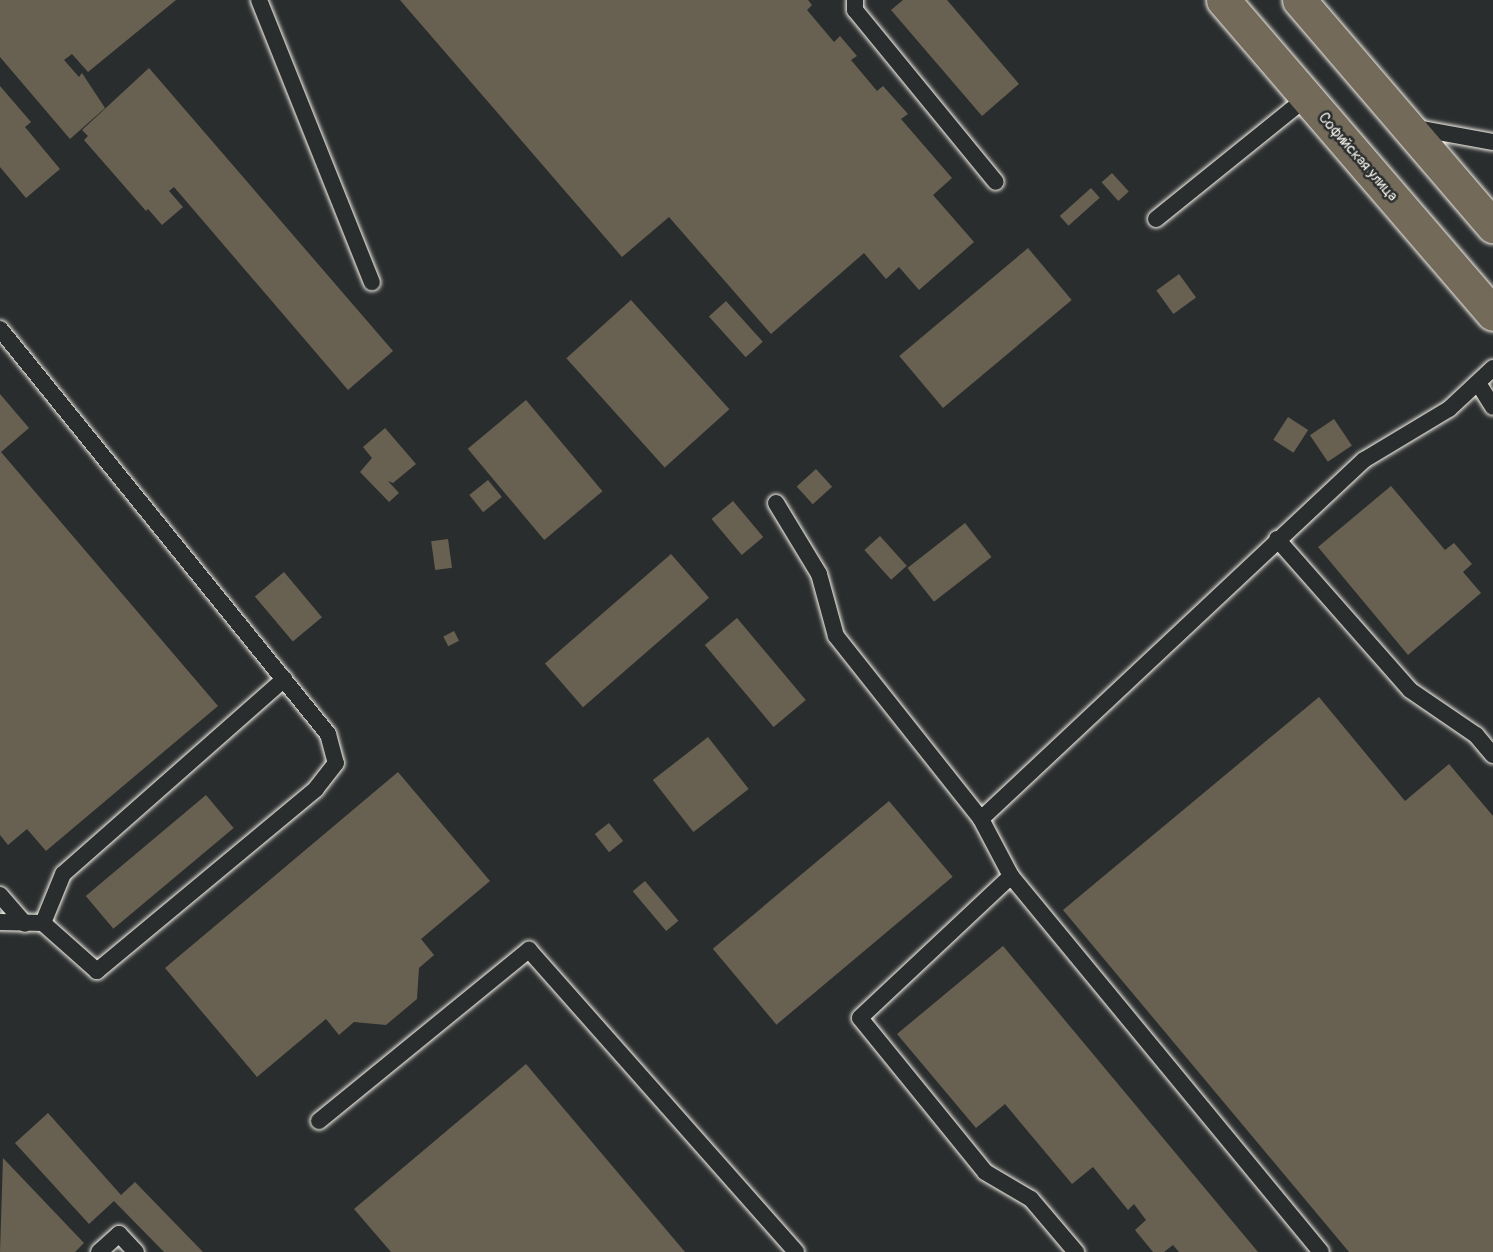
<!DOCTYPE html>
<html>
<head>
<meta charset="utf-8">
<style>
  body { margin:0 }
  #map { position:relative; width:1493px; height:1252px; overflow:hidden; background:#2a2d2e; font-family:Pangolin,sans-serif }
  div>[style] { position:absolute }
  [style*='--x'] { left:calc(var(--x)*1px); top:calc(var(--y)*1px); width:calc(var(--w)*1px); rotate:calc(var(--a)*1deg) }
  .building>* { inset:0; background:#686151; transform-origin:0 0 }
  .roads { filter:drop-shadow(0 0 2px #f4f1e8) drop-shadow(0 0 2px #f4f1e8) }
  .service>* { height:16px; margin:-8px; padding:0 8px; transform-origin:8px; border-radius:8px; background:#2a2d2e }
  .primary>* { height:33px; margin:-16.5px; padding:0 16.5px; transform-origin:16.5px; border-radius:16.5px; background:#746a5a }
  span { translate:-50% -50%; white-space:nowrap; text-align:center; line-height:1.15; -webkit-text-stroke:5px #2a2d2e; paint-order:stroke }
  .street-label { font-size:15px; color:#f4f1e8 }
</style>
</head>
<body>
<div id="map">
  <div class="building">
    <div style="clip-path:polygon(0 0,176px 0,88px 72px,72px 54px,64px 60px,79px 77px,82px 73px,105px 108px,70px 139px,0 57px)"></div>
    <div style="clip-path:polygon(400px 0,808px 0,812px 5px,807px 10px,834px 42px,840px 36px,857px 56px,851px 60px,877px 91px,883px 86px,908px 114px,901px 119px,952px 178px,933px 195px,974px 242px,919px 290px,899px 267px,886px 279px,864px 253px,771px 334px,669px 217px,622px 257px)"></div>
    <div style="clip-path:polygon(903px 0,947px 0,1019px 84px,982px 116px,891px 10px)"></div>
    <div style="clip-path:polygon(149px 68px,393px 351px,348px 390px,174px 187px,169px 191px,183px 207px,162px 225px,148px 209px,146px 211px,84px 140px,88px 136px,82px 130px)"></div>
    <div style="clip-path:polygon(0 86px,31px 122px,25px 127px,60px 169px,26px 198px,0 167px)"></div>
    <div style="left:1112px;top:173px;width:25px;height:14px;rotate:48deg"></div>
    <div style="left:1091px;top:188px;width:13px;height:42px;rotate:48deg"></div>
    <div style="left:1028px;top:248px;width:68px;height:168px;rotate:50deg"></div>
    <div style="left:1179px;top:274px;width:29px;height:28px;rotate:54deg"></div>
    <div style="left:631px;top:300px;width:147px;height:87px;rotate:48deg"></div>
    <div style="left:726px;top:301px;width:55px;height:23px;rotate:48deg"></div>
    <div style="clip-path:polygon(0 394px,29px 428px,1px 452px,218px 706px,46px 851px,27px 829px,8px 845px,0 835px)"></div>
    <div style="left:526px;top:400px;width:119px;height:76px;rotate:50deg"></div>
    <div style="left:1288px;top:417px;width:24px;height:27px;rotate:33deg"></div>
    <div style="left:1334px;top:419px;width:32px;height:29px;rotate:56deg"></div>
    <div style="clip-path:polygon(385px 428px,416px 464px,393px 483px,388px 481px,399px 493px,389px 502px,360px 472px,372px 458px,363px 447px)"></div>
    <div style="left:816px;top:469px;width:24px;height:26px;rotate:48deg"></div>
    <div style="left:488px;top:480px;width:22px;height:24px;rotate:51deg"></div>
    <div style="clip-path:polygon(1391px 486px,1445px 550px,1454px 543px,1472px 564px,1463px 572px,1481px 593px,1408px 655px,1318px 547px)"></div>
    <div style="left:733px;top:501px;width:47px;height:28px;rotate:50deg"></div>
    <div style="left:965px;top:523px;width:43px;height:73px;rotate:52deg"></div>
    <div style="left:880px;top:536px;width:40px;height:21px;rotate:48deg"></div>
    <div style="left:448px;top:539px;width:29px;height:17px;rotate:82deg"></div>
    <div style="left:671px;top:554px;width:58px;height:167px;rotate:49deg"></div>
    <div style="left:284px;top:572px;width:59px;height:38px;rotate:50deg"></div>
    <div style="left:737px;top:618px;width:107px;height:42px;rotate:50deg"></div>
    <div style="left:454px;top:631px;width:11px;height:12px;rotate:63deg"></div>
    <div style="clip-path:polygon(1319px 697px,1405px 801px,1449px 764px,1493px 816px,1493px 1252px,1349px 1252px,1063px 910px)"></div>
    <div style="left:708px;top:737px;width:66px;height:70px;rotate:52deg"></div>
    <div style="clip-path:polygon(398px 772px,490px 881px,421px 939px,434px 955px,419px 968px,417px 999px,386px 1025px,354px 1022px,339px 1035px,326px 1019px,257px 1077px,165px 968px)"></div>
    <div style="left:206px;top:795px;width:43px;height:157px;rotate:50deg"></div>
    <div style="left:889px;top:801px;width:99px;height:230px;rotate:50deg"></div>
    <div style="left:609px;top:823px;width:23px;height:18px;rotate:52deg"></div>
    <div style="left:645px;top:881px;width:52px;height:16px;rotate:50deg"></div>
    <div style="clip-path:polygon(1003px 946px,1258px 1252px,1179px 1252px,1173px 1245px,1164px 1252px,1153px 1252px,1135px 1230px,1146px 1220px,1134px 1204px,1128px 1210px,1093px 1167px,1072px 1184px,1005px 1104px,976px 1128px,897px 1034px)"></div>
    <div style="clip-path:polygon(526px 1064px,685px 1252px,391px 1252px,354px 1209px)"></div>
    <div style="clip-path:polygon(48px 1113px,121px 1195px,135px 1182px,203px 1252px,164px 1252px,114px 1201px,89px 1224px,15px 1143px)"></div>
    <div style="clip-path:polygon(3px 1158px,84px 1243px,75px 1252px,0 1252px)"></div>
  </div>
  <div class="roads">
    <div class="service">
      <div style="--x:259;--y:0;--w:304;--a:68.2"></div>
      <div style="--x:855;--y:0;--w:10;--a:90"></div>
      <div style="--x:855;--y:10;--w:222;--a:50.7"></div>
      <div style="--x:1411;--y:127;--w:83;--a:10.4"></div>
      <div style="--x:1156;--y:219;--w:194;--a:-38.9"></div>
      <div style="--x:0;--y:329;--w:521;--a:51"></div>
      <div style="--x:328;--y:734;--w:30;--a:75"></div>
      <div style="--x:336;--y:763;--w:33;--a:128"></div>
      <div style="--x:316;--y:789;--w:285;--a:140.3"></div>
      <div style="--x:97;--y:971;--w:72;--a:-138.4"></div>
      <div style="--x:43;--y:923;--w:43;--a:-178.7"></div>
      <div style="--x:1478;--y:383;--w:28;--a:58"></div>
      <div style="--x:776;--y:503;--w:83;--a:58.8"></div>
      <div style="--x:819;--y:574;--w:64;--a:74.7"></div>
      <div style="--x:836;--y:636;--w:233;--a:51.6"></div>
      <div style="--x:981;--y:819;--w:64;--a:62.2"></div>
      <div style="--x:1011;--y:876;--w:487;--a:50.5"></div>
      <div style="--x:1277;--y:539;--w:201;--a:48.6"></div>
      <div style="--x:1410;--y:690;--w:80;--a:34.3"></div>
      <div style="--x:1476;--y:735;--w:26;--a:50"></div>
      <div style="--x:981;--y:819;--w:525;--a:-43.15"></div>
      <div style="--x:1364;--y:460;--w:99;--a:-31"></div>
      <div style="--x:1449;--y:409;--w:60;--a:-43"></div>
      <div style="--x:1011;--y:876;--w:207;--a:136.8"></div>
      <div style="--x:860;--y:1018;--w:198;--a:50.9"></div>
      <div style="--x:985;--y:1172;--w:53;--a:30.4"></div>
      <div style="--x:1031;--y:1199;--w:70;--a:49.7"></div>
      <div style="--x:0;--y:895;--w:38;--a:49"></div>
      <div style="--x:43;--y:923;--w:53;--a:-67.8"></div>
      <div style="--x:63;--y:874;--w:295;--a:-41.4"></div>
      <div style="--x:319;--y:1121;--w:271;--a:-39.2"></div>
      <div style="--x:529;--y:950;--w:403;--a:48.5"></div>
      <div style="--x:99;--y:1252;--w:27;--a:-42"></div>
      <div style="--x:119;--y:1234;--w:25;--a:47"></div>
    </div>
    <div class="primary">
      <div style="--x:1223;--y:0;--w:414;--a:49.3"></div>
      <div style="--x:1299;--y:0;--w:298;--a:49.4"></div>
    </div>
  </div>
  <div class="street-label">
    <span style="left:1358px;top:157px;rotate:49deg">Софийская улица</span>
  </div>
</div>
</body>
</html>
